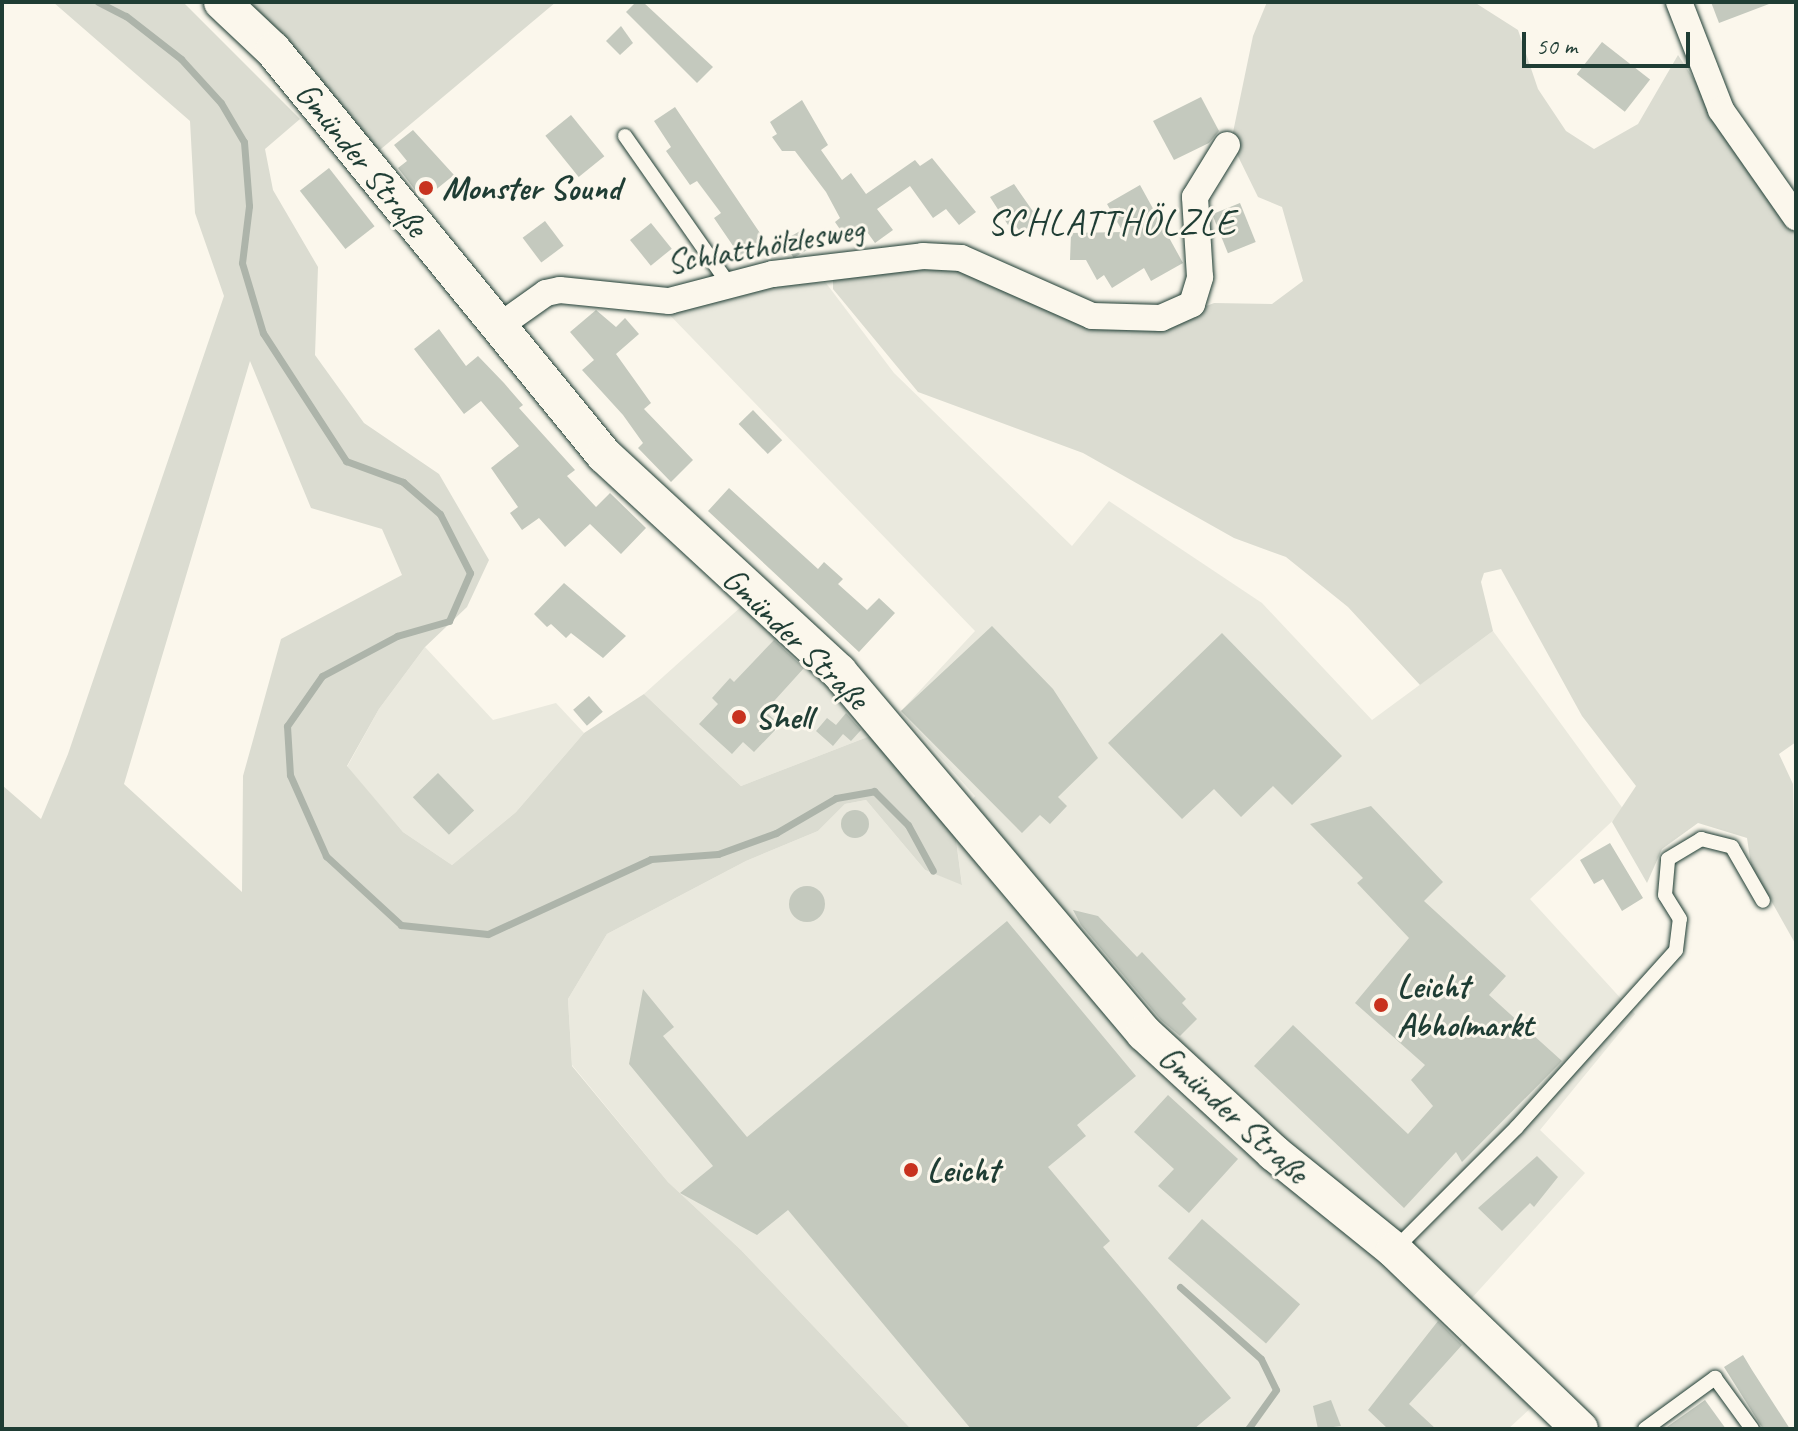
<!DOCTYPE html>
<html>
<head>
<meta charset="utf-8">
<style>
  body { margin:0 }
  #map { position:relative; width:1798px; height:1431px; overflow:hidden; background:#fbf7ec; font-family:Caveat,sans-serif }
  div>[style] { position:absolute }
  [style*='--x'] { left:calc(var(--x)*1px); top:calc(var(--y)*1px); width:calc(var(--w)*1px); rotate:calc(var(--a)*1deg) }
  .built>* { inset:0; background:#eae9de }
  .green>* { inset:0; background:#dbdcd1 }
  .stream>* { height:7px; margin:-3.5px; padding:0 3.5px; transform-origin:3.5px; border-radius:3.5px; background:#adb4aa }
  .building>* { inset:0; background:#c4c9be; transform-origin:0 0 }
  .round { border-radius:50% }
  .roads { filter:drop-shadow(0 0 2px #1f3d34) drop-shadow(0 0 2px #1f3d34) }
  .lane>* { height:14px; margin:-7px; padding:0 7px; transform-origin:7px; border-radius:7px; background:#fbf7ec }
  .street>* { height:26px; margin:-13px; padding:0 13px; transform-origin:13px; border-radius:13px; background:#fbf7ec }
  .secondary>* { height:36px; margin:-18px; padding:0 18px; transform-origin:18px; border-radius:18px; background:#fbf7ec }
  .dots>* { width:22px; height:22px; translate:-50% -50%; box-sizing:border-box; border:4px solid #fbf7ec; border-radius:50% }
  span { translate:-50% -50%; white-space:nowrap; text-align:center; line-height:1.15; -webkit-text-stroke:6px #fbf7ec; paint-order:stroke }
  .street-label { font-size:34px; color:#1f3d34 }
  .poi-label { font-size:34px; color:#1f3d34; font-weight:700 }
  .left { translate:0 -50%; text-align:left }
  .neighbourhood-label { font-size:36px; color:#1f3d34; letter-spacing:2px }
  .frame { position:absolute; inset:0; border:4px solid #1f3d34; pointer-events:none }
  .scale { position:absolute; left:1522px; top:32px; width:168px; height:36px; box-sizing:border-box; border:4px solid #1f3d34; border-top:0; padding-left:10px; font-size:24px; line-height:28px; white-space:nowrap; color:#1f3d34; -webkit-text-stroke:6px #fbf7ec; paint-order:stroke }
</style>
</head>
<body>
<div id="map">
  <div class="built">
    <div style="clip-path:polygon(773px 283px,826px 283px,894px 373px,1072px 546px,1109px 501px,1262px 603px,1372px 720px,1493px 631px,1624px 810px,1530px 899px,1635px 1014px,1540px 1130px,1585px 1173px,1452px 1320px,1533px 1406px,1508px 1429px,911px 1429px,741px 1250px,668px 1182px,572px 1065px,568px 999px,607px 934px,746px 861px,818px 831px,845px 804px,866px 800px,925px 870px,962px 884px,954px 825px,975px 796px,900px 712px,975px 631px,662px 307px)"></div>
    <div style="clip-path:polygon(743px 605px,888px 729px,741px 786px,644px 694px)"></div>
    <div style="clip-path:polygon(425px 647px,493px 720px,556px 703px,584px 733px,516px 812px,452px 865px,403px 832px,347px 767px,379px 709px)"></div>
  </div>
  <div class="green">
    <div style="clip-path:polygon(evenodd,53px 2px,183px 2px,300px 119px,265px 149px,273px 190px,318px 267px,315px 355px,364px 423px,439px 474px,489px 560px,467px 607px,425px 647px,379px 709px,347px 766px,403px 832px,452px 865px,516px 812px,584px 733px,644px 694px,741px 786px,888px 729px,954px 825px,962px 885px,925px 870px,866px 800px,845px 804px,818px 831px,746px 861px,607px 934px,568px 999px,572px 1066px,668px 1182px,741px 1250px,911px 1429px,2px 1429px,2px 785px,41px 819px,68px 754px,224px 296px,195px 213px,190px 121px,53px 2px,250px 361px,311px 508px,382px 529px,402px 575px,281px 639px,243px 776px,242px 892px,124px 784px,250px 361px)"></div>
    <div style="clip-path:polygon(235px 2px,556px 2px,375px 154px)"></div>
    <div style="clip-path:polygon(1267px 2px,1474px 2px,1518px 30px,1538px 89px,1566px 131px,1594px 149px,1638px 124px,1678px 55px,1796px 235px,1796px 742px,1779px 754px,1793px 784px,1796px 945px,1751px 865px,1747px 838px,1698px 823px,1662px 849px,1647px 883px,1612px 822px,1636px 786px,1582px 716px,1501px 569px,1484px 573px,1481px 582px,1493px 631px,1420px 685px,1348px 607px,1286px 557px,1234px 538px,1083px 453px,918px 392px,833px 289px,833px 277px,952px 261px,1033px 300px,1191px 312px,1214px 303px,1272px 304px,1303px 281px,1282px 207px,1258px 197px,1231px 142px,1253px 36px)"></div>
  </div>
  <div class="stream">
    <div style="--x:98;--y:2;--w:31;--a:27"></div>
    <div style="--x:126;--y:16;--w:70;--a:38"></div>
    <div style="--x:181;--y:59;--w:59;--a:47.7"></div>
    <div style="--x:221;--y:103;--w:45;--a:59.5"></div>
    <div style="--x:244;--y:142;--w:64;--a:85.5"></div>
    <div style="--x:249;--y:206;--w:57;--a:97"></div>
    <div style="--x:242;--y:263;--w:73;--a:73.3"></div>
    <div style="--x:263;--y:333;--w:153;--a:57"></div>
    <div style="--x:346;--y:461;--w:61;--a:20.2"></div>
    <div style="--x:403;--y:482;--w:49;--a:40.9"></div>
    <div style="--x:440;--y:514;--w:66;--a:63"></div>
    <div style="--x:470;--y:573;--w:52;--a:113.6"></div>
    <div style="--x:449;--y:621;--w:54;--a:163.9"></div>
    <div style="--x:397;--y:636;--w:85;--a:151.9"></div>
    <div style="--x:322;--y:676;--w:61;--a:125"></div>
    <div style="--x:287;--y:726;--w:49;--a:86.5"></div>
    <div style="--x:290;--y:775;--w:89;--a:66"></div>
    <div style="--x:326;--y:856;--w:102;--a:42.6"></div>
    <div style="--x:401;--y:925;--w:87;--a:5.9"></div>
    <div style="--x:488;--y:934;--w:179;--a:-24.7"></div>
    <div style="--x:651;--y:859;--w:67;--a:-4.3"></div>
    <div style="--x:718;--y:854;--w:62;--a:-19.9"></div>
    <div style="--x:776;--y:833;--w:69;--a:-30.3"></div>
    <div style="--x:836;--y:798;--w:39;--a:-10"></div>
    <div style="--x:874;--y:791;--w:48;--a:45"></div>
    <div style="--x:908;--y:825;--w:52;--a:61.5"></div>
    <div style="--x:1180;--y:1287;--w:108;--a:41.6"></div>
    <div style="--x:1261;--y:1359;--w:34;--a:64"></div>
    <div style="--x:1276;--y:1390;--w:48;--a:125.7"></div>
  </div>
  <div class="building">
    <div style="clip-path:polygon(636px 2px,643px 2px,713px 67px,697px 83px,626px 12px)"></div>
    <div style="clip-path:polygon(1711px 2px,1769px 2px,1769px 4px,1719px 23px)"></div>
    <div style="clip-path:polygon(621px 26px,633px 43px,620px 55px,606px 41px)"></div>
    <div style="left:1602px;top:42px;width:61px;height:41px;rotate:38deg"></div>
    <div style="clip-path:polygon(1201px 97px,1219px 131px,1209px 143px,1174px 160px,1153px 121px)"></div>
    <div style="clip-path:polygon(802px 100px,828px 145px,821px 150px,842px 180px,851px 173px,866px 194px,915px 160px,920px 166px,932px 158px,976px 212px,959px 225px,946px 209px,933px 218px,910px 186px,877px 209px,893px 230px,875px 243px,865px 229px,848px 241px,835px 222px,840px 218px,826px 192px,795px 151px,782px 151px,772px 137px,777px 134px,770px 122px)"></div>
    <div style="clip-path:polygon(675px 107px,764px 239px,740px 256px,714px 218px,721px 213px,697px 181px,690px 185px,666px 151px,671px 147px,654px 121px)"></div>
    <div style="left:571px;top:115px;width:53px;height:33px;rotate:51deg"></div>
    <div style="clip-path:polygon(413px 130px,454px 175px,423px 200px,398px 168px,407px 161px,394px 145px)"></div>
    <div style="left:329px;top:168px;width:74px;height:37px;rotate:52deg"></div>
    <div style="clip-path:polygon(1014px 184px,1039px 220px,1021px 233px,1013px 222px,1008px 225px,990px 197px)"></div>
    <div style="clip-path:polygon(1140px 185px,1183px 263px,1151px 281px,1144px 268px,1112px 288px,1104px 275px,1097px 280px,1086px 260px,1070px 260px,1071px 233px,1123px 232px,1107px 204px)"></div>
    <div style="left:1240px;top:203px;width:42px;height:30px;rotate:68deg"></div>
    <div style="left:545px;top:221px;width:31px;height:28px;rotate:53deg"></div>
    <div style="left:651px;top:223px;width:33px;height:27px;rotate:51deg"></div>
    <div style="left:800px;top:231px;width:20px;height:19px;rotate:60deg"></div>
    <div style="clip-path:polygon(596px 310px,616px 327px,625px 318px,639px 334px,616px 354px,651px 403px,644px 409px,693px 460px,671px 482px,638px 448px,643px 443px,623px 415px,582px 370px,594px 360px,570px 332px)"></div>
    <div style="clip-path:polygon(439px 329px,466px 366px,478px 356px,504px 383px,523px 405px,519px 408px,575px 470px,567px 476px,596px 507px,610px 493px,646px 528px,621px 554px,590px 524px,565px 547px,539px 518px,522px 530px,510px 513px,518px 507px,491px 468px,519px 446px,481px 401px,464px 414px,414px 349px)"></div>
    <div style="left:753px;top:410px;width:42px;height:20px;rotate:46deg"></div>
    <div style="clip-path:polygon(729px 488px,818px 569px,824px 562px,843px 579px,838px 584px,867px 610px,879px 598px,895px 613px,859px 652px,708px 511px)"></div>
    <div style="clip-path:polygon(564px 583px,626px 636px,603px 658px,571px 633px,566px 638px,551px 624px,547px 627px,534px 614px)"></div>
    <div style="clip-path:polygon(992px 626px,1053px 689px,1098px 758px,1058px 797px,1067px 806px,1050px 824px,1040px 815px,1022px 833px,901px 711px)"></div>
    <div style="clip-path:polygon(1222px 633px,1342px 756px,1292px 805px,1273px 786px,1241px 817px,1214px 789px,1182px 819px,1108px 743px)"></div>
    <div style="clip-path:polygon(774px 640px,804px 668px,765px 711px,780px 725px,754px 752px,743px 742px,732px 754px,699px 724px,718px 704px,712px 698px,730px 678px,734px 682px)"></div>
    <div style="left:589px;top:696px;width:21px;height:21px;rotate:49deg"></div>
    <div style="clip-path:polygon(846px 713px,861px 730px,851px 741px,843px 734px,833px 746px,816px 731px,827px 718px,836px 725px)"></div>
    <div style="left:438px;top:773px;width:52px;height:35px;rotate:46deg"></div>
    <div style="clip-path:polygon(1371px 806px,1443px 882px,1424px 901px,1506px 976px,1489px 995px,1562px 1061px,1462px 1162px,1456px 1152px,1404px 1208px,1254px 1066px,1293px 1025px,1408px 1134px,1433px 1106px,1411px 1080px,1425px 1065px,1355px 1003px,1409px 938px,1357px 883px,1363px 878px,1310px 824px)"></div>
    <div class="round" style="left:841px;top:810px;width:28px;height:28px"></div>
    <div style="clip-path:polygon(1610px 843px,1643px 898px,1622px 911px,1603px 879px,1594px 884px,1580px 860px)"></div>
    <div class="round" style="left:789px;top:886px;width:36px;height:36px"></div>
    <div style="clip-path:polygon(1073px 910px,1098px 916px,1137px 957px,1142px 952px,1186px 999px,1182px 1003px,1197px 1019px,1180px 1036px,1161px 1020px,1081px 925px)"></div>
    <div style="clip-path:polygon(1007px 921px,1136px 1076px,1077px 1125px,1086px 1136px,1048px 1167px,1110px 1241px,1103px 1247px,1231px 1398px,1194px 1429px,971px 1429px,788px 1210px,757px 1235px,680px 1193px,713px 1166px,629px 1064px,643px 989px,674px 1027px,663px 1036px,747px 1137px)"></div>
    <div style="clip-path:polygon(1168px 1095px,1238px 1159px,1189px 1213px,1158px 1186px,1174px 1169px,1134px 1132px)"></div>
    <div style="clip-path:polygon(1537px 1156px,1558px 1177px,1534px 1207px,1530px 1203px,1502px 1231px,1478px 1208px)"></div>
    <div style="left:1202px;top:1219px;width:130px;height:52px;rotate:41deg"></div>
    <div style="clip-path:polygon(1438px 1321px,1462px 1345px,1409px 1404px,1436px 1429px,1388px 1429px,1368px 1410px)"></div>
    <div style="clip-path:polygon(1743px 1355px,1752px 1370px,1790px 1429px,1763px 1429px,1724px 1367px)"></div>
    <div style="clip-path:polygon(1331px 1400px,1341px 1426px,1318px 1429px,1313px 1406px)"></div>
    <div style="clip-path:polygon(1705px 1400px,1726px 1429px,1664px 1429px)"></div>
  </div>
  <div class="roads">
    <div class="lane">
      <div style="--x:625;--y:136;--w:183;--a:55"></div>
      <div style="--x:1394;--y:1250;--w:173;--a:-45"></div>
      <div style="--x:1516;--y:1128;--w:239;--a:-48"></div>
      <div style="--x:1676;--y:950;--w:31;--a:-83"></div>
      <div style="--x:1680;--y:919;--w:28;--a:-122"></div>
      <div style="--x:1665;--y:895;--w:36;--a:-85"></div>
      <div style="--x:1668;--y:859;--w:39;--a:-31"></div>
      <div style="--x:1701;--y:839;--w:32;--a:14"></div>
      <div style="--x:1732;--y:847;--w:62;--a:60.1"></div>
      <div style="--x:1645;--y:1429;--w:87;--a:-36.1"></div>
      <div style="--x:1715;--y:1378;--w:63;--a:54"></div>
    </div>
    <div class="street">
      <div style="--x:1679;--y:2;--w:116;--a:68.7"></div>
      <div style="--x:1721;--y:110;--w:131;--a:55"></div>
      <div style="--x:498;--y:327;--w:59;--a:-35.3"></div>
      <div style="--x:546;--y:293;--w:14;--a:-12"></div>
      <div style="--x:560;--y:290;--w:110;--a:5.8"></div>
      <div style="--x:669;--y:301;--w:107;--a:-14.6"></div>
      <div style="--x:773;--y:274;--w:151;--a:-6.8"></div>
      <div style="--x:923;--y:256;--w:38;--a:3"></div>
      <div style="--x:961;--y:258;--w:143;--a:23.9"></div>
      <div style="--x:1092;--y:316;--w:69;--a:1.7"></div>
      <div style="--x:1161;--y:318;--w:34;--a:-24"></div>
      <div style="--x:1192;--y:304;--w:28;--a:-73"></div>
      <div style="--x:1200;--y:277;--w:80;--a:-93.6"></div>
      <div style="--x:1195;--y:197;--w:61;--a:-58.4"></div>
    </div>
    <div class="secondary">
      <div style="--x:222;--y:2;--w:70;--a:43.3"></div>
      <div style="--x:273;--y:50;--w:523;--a:50.74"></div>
      <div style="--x:604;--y:455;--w:320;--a:42.7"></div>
      <div style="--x:839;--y:672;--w:473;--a:49.8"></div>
      <div style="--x:1144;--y:1033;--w:177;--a:42.7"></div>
      <div style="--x:1274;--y:1153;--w:154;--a:38.9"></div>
      <div style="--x:1394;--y:1250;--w:258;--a:43.9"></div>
    </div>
  </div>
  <div class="dots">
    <div style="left:426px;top:188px;background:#c8321e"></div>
    <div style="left:739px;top:717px;background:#c8321e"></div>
    <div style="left:1381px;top:1005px;background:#c8321e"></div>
    <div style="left:911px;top:1170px;background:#c8321e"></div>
  </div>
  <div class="street-label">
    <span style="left:362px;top:159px;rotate:51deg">Gmünder Straße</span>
    <span style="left:765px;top:245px;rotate:-10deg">Schlatthölzlesweg</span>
    <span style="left:796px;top:638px;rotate:44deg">Gmünder Straße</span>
    <span style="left:1234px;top:1114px;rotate:42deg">Gmünder Straße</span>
  </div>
  <div class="poi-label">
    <span class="left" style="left:442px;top:188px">Monster Sound</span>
    <span class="left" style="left:755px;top:717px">Shell</span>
    <span class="left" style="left:1397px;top:1005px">Leicht<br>Abholmarkt</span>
    <span class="left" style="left:927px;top:1170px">Leicht</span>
  </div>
  <div class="neighbourhood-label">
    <span style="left:1112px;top:223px">SCHLATTHÖLZLE</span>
  </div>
  <div class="frame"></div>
  <div class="scale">50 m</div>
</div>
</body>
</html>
